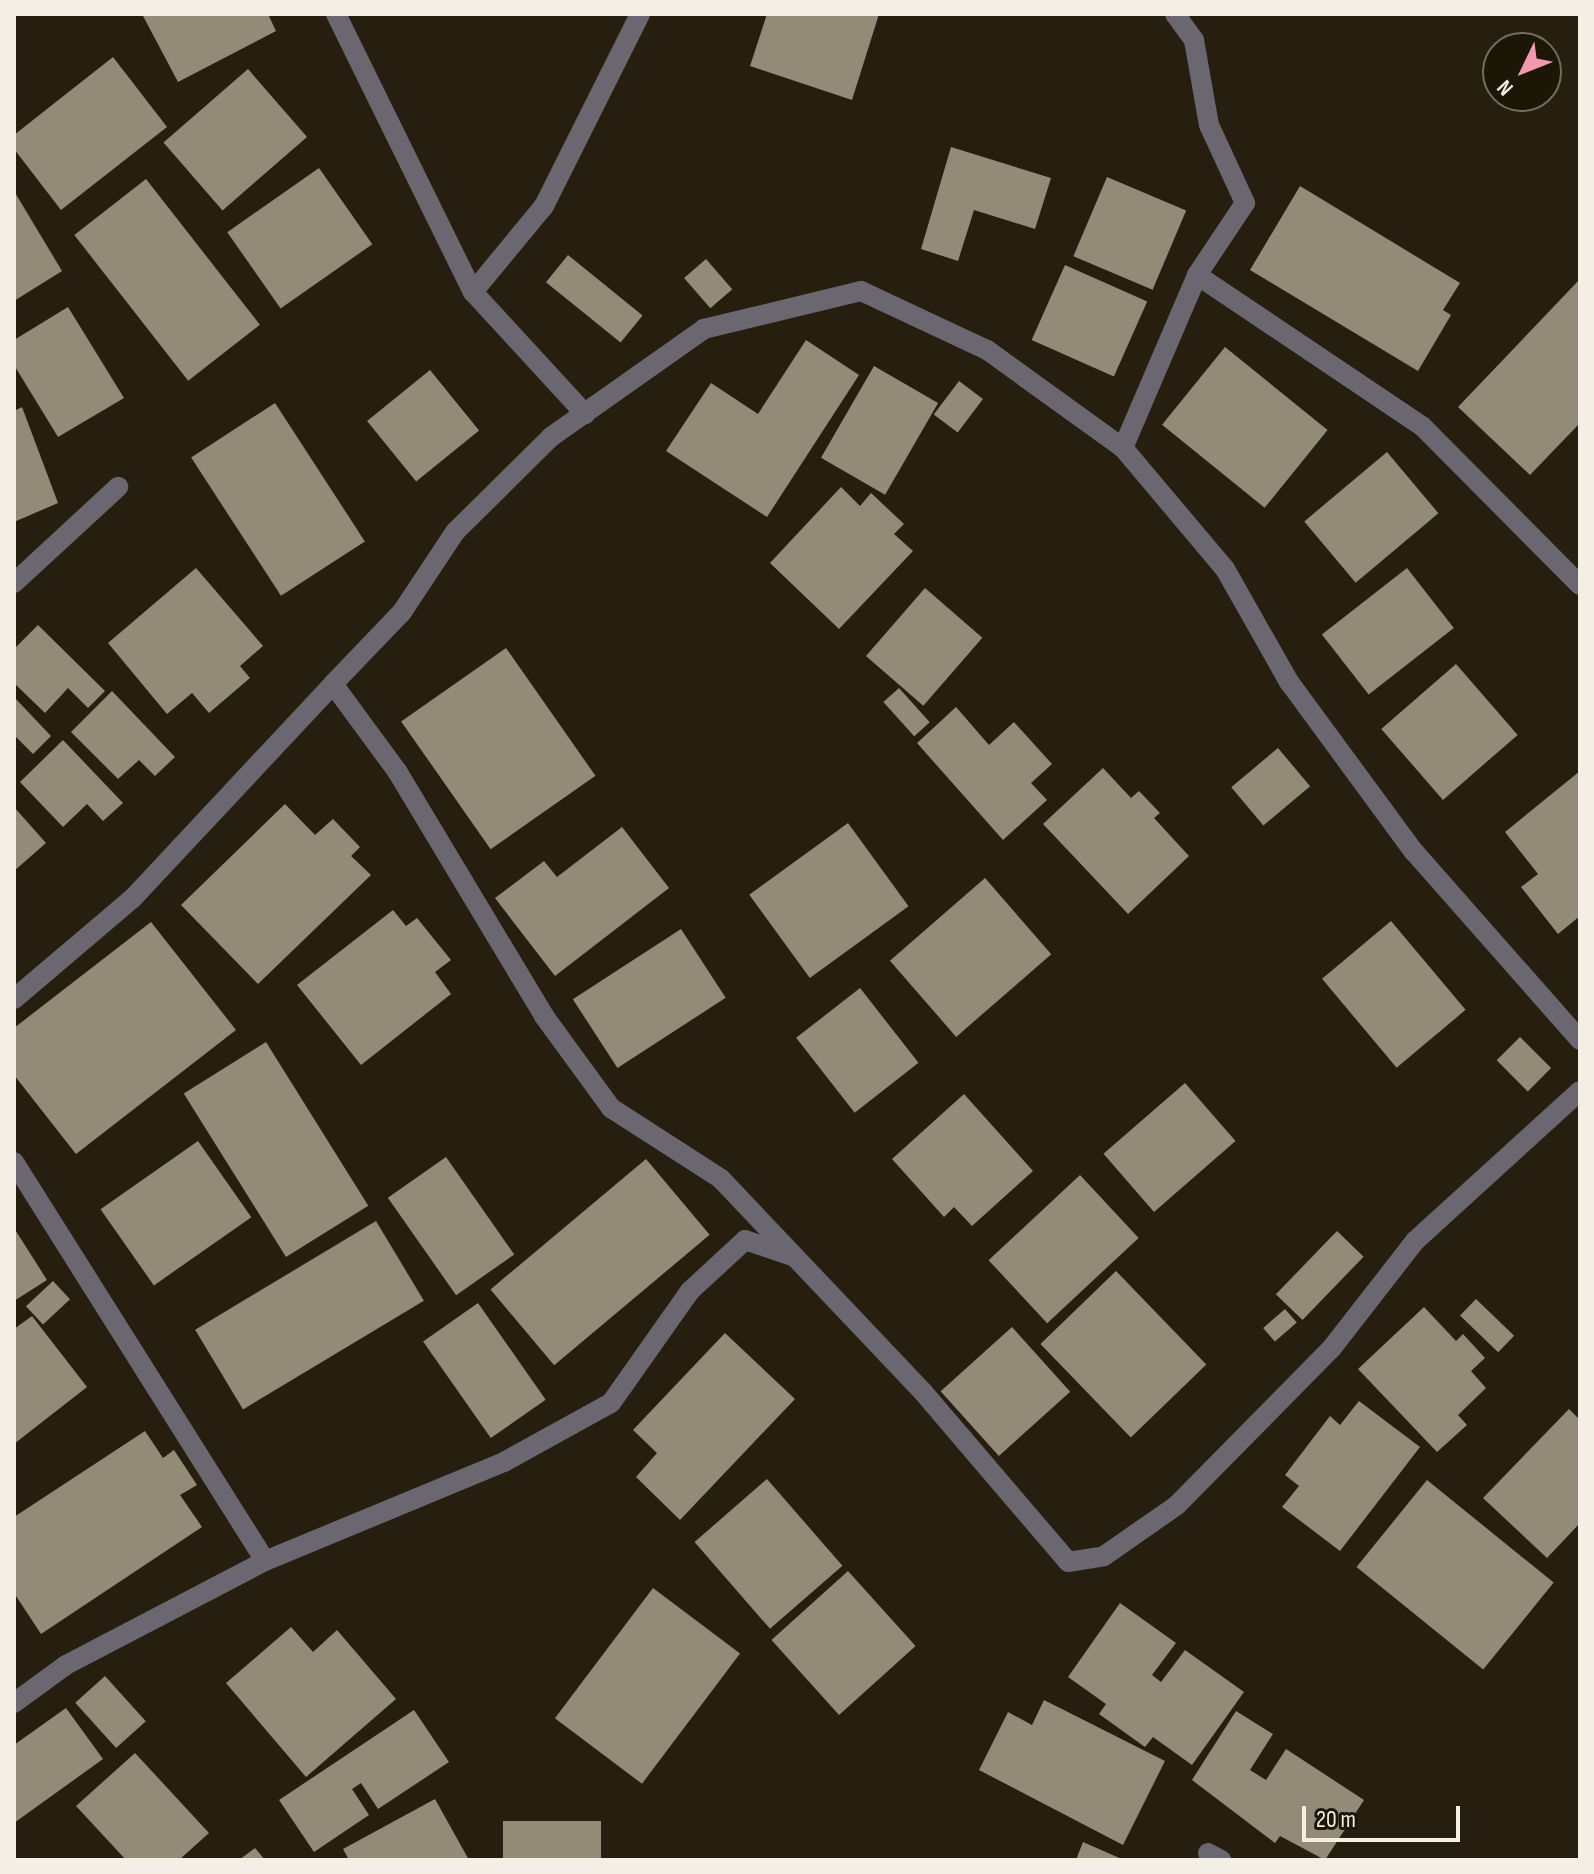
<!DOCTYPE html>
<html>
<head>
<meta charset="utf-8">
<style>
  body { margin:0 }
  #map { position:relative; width:1594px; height:1874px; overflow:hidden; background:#261f0f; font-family:"Sofia Sans Condensed",sans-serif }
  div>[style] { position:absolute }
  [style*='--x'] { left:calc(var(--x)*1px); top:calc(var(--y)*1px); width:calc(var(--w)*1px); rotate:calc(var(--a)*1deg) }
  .building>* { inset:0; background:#938b78; transform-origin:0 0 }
  .street>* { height:20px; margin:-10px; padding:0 10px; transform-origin:10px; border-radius:10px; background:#6b6770 }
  span { translate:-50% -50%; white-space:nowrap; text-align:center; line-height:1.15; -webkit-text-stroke:8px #1c1606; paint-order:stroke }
  .frame { position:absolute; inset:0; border:16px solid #f3efe4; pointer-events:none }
  .north { position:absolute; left:1482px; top:32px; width:80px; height:80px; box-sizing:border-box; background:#1c1606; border:2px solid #726d5f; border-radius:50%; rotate:227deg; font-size:22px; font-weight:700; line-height:32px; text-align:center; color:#f3efe4 }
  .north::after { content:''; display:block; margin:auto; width:28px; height:36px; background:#f29aad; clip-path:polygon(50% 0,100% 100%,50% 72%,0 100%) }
  .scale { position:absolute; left:1302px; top:1806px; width:158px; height:36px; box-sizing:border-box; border:4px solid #f3efe4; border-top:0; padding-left:10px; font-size:24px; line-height:28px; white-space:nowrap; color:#f3efe4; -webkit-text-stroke:6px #1c1606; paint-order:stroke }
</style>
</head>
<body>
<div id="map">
  <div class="building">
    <div style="clip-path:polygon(142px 14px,268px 14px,276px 31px,178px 82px)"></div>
    <div style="clip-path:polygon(767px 14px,879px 14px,852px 100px,750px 66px)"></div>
    <div style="clip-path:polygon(113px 57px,167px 127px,61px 210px,14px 149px,14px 135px)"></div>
    <div style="left:248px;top:69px;width:90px;height:112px;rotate:49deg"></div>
    <div style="clip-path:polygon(951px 147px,1051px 178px,1035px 229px,974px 210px,958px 261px,921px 249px)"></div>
    <div style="left:319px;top:168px;width:93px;height:112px;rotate:55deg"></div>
    <div style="left:1107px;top:177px;width:86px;height:86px;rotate:23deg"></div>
    <div style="left:146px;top:179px;width:185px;height:91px;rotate:52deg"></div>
    <div style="clip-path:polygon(1300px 186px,1460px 283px,1443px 310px,1451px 315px,1418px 371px,1250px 270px)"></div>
    <div style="clip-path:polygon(14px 191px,62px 271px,14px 301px)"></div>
    <div style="left:568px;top:255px;width:96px;height:35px;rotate:39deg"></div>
    <div style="left:706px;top:259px;width:40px;height:29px;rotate:49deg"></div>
    <div style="left:1065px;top:265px;width:90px;height:82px;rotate:24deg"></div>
    <div style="clip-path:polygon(1580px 279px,1580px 423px,1530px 475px,1458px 407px)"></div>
    <div style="clip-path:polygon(68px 307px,124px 398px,58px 437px,14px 365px,14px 340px)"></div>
    <div style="clip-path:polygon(806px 340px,859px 375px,767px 517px,666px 451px,711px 383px,758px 414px)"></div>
    <div style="left:1225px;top:347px;width:132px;height:100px;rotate:39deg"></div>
    <div style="left:874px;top:366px;width:74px;height:106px;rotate:30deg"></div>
    <div style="left:430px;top:370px;width:78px;height:81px;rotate:51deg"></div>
    <div style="left:959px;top:381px;width:30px;height:42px;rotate:37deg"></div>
    <div style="left:275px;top:403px;width:165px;height:100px;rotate:57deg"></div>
    <div style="clip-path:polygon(22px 407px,58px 503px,14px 522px,14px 411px)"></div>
    <div style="left:1387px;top:452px;width:80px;height:108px;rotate:50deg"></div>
    <div style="clip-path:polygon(841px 487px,860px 506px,871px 493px,904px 524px,894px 534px,913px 551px,839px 629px,770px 563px)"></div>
    <div style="clip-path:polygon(196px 568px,263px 646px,240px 666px,250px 678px,209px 713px,192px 693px,167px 714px,108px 643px)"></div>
    <div style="left:1407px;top:568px;width:76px;height:108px;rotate:52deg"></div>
    <div style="left:925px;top:588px;width:76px;height:90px;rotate:41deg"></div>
    <div style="clip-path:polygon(38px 625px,105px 691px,88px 708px,68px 688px,45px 713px,14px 683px,14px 649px)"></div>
    <div style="left:506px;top:648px;width:156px;height:128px;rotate:55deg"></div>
    <div style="left:1456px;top:664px;width:94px;height:99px;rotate:49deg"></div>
    <div style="left:899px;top:688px;width:46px;height:21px;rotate:48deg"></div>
    <div style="clip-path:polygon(112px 691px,175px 757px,155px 776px,139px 760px,118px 779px,71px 732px)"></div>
    <div style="clip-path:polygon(14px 697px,51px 736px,33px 754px,14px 735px)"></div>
    <div style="clip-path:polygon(956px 707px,989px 745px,1014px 722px,1052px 764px,1031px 783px,1047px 800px,1003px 840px,917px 743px)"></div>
    <div style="clip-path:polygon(63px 740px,123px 803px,103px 821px,87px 804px,63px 827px,20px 782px)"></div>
    <div style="left:1278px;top:748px;width:50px;height:61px;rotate:50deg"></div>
    <div style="clip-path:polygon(1103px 768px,1131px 798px,1139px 791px,1160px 813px,1154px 818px,1189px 856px,1128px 914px,1043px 824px)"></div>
    <div style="clip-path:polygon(1580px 771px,1580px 916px,1558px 934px,1521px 887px,1538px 874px,1505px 832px)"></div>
    <div style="clip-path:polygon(285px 804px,315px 835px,333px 819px,360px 847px,351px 856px,371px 875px,258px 984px,181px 905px)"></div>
    <div style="clip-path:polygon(14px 807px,46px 843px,14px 871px)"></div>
    <div style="left:848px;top:823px;width:103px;height:122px;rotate:54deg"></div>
    <div style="clip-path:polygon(622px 827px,669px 888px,555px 976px,495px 898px,544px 861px,557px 877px)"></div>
    <div style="left:985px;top:878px;width:101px;height:126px;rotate:49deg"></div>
    <div style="clip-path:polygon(393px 910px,406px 926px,417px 918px,451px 960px,435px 972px,451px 994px,361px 1065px,297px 985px)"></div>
    <div style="left:1391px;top:921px;width:116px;height:90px;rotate:50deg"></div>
    <div style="clip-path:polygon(151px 922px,236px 1030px,76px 1154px,14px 1075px,14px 1028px)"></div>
    <div style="left:681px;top:929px;width:82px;height:129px;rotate:57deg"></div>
    <div style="left:860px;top:988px;width:95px;height:81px;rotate:52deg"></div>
    <div style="left:1520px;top:1037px;width:44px;height:33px;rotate:45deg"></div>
    <div style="left:266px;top:1042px;width:193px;height:97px;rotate:58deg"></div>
    <div style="left:1185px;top:1083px;width:77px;height:108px;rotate:49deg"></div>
    <div style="clip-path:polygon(964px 1094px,1033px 1171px,972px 1226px,954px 1207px,944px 1217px,892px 1159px)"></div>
    <div style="left:198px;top:1141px;width:93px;height:119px;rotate:55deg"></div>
    <div style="left:446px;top:1157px;width:119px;height:71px;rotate:55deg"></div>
    <div style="left:646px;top:1159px;width:99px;height:203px;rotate:50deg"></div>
    <div style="left:1080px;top:1175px;width:86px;height:125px;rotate:47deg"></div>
    <div style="left:376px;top:1221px;width:93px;height:211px;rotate:59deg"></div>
    <div style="clip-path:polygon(14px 1228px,47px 1280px,14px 1301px)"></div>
    <div style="left:1337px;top:1231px;width:37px;height:88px;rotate:44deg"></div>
    <div style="left:1116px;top:1271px;width:130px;height:105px;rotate:46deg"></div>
    <div style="left:53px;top:1281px;width:25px;height:37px;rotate:47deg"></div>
    <div style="left:1476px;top:1299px;width:53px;height:23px;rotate:44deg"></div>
    <div style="left:478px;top:1303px;width:118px;height:67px;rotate:55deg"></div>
    <div style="clip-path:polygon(1424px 1307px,1456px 1341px,1463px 1334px,1485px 1358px,1471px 1371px,1486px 1388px,1458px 1415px,1467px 1425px,1437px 1452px,1358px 1369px)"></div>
    <div style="left:1285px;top:1309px;width:18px;height:29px;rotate:49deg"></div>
    <div style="clip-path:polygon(32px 1316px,87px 1387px,14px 1444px,14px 1329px)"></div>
    <div style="left:1012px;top:1327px;width:87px;height:96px;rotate:48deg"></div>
    <div style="clip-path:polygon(725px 1333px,795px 1399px,680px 1520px,636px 1477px,657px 1453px,633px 1430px)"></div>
    <div style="clip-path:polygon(1359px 1401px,1420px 1447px,1340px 1551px,1282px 1507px,1299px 1486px,1285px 1475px,1330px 1416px,1340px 1425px)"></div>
    <div style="clip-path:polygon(1569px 1409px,1580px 1420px,1580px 1523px,1547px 1558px,1483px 1498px)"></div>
    <div style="clip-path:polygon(145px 1431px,163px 1458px,174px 1450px,197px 1485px,180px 1495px,202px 1527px,41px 1634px,14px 1593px,14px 1517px)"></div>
    <div style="left:767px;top:1479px;width:115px;height:96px;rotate:49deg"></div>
    <div style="left:1427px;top:1480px;width:163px;height:112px;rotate:39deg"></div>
    <div style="left:848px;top:1571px;width:101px;height:103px;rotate:48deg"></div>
    <div style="left:653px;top:1588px;width:109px;height:163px;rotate:37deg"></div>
    <div style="clip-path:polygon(1120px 1603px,1176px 1643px,1152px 1675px,1161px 1682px,1185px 1650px,1244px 1692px,1192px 1765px,1153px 1737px,1145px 1747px,1099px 1714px,1106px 1704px,1068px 1677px)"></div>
    <div style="clip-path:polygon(291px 1627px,313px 1652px,337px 1630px,396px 1699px,306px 1777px,226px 1683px)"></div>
    <div style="left:105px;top:1676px;width:61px;height:40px;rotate:48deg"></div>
    <div style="clip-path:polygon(1044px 1700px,1165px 1761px,1123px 1845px,979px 1770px,1008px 1712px,1032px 1725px)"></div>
    <div style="clip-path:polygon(66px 1708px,103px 1759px,14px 1823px,14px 1745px)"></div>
    <div style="clip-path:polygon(414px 1710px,449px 1762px,378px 1809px,361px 1783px,352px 1789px,369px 1815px,314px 1852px,279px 1800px)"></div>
    <div style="clip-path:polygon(1236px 1711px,1273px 1734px,1250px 1770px,1266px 1780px,1286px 1749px,1364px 1800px,1325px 1860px,1280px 1836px,1275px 1843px,1192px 1780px)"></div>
    <div style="clip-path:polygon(135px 1753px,209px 1833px,179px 1860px,126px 1860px,76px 1806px)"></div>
    <div style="clip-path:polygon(435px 1799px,469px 1860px,349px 1860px,343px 1849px)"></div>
    <div style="left:601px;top:1821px;width:39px;height:98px;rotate:90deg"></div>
    <div style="clip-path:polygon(1083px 1842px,1124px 1860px,1076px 1860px)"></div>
    <div style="clip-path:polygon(255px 1848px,265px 1860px,239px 1860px)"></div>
  </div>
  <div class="street">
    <div style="--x:336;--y:14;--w:310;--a:63.8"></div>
    <div style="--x:473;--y:292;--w:112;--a:-50.5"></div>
    <div style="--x:544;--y:206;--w:215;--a:-63.4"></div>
    <div style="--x:1175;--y:14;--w:32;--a:54"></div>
    <div style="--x:1194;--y:40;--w:86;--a:80"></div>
    <div style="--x:1209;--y:125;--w:86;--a:65.2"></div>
    <div style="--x:1245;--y:203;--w:87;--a:123.7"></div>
    <div style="--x:473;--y:292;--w:166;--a:47.4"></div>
    <div style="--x:1123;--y:448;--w:188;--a:-66.8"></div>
    <div style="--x:1197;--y:275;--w:271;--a:33.9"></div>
    <div style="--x:1422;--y:426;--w:224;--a:45.2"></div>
    <div style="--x:14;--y:583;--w:142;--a:-42.7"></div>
    <div style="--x:14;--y:999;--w:155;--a:-40.3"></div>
    <div style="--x:132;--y:899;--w:294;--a:-46.9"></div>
    <div style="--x:1580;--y:1040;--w:251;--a:-131.4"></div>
    <div style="--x:1414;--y:852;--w:211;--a:-126.3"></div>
    <div style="--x:1289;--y:682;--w:130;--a:-119.5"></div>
    <div style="--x:1225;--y:569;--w:158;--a:-130.1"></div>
    <div style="--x:1123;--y:448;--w:168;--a:-144.2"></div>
    <div style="--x:987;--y:350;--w:139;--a:-154.9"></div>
    <div style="--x:861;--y:291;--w:162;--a:166.4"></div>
    <div style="--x:704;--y:329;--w:187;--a:144.8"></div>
    <div style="--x:551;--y:437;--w:135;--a:135.3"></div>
    <div style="--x:455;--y:532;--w:96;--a:123.5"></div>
    <div style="--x:402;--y:612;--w:100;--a:133.8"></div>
    <div style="--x:333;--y:684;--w:108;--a:53.7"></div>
    <div style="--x:397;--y:771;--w:286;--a:59"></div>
    <div style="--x:544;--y:1016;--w:114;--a:53.9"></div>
    <div style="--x:611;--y:1108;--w:131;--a:32.8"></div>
    <div style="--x:721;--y:1179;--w:294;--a:46.5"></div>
    <div style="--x:923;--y:1392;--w:223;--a:49.5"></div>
    <div style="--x:1068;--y:1562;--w:36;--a:-9"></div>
    <div style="--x:1104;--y:1556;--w:89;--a:-34.9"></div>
    <div style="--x:1177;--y:1505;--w:219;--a:-45.4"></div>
    <div style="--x:1331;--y:1349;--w:137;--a:-52.1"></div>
    <div style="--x:1415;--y:1241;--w:223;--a:-42.3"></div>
    <div style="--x:14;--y:1162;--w:471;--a:57.8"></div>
    <div style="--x:14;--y:1703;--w:64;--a:-36.2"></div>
    <div style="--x:66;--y:1665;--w:225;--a:-27.6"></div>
    <div style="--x:265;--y:1561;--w:259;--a:-22.5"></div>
    <div style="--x:504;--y:1462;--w:122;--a:-28.9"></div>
    <div style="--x:611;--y:1403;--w:137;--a:-54.8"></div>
    <div style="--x:690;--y:1291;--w:75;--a:-42.8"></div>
    <div style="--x:745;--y:1240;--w:53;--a:18.8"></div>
    <div style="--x:1208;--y:1853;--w:15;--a:28"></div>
  </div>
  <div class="frame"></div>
  <div class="north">N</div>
  <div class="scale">20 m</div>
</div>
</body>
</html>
